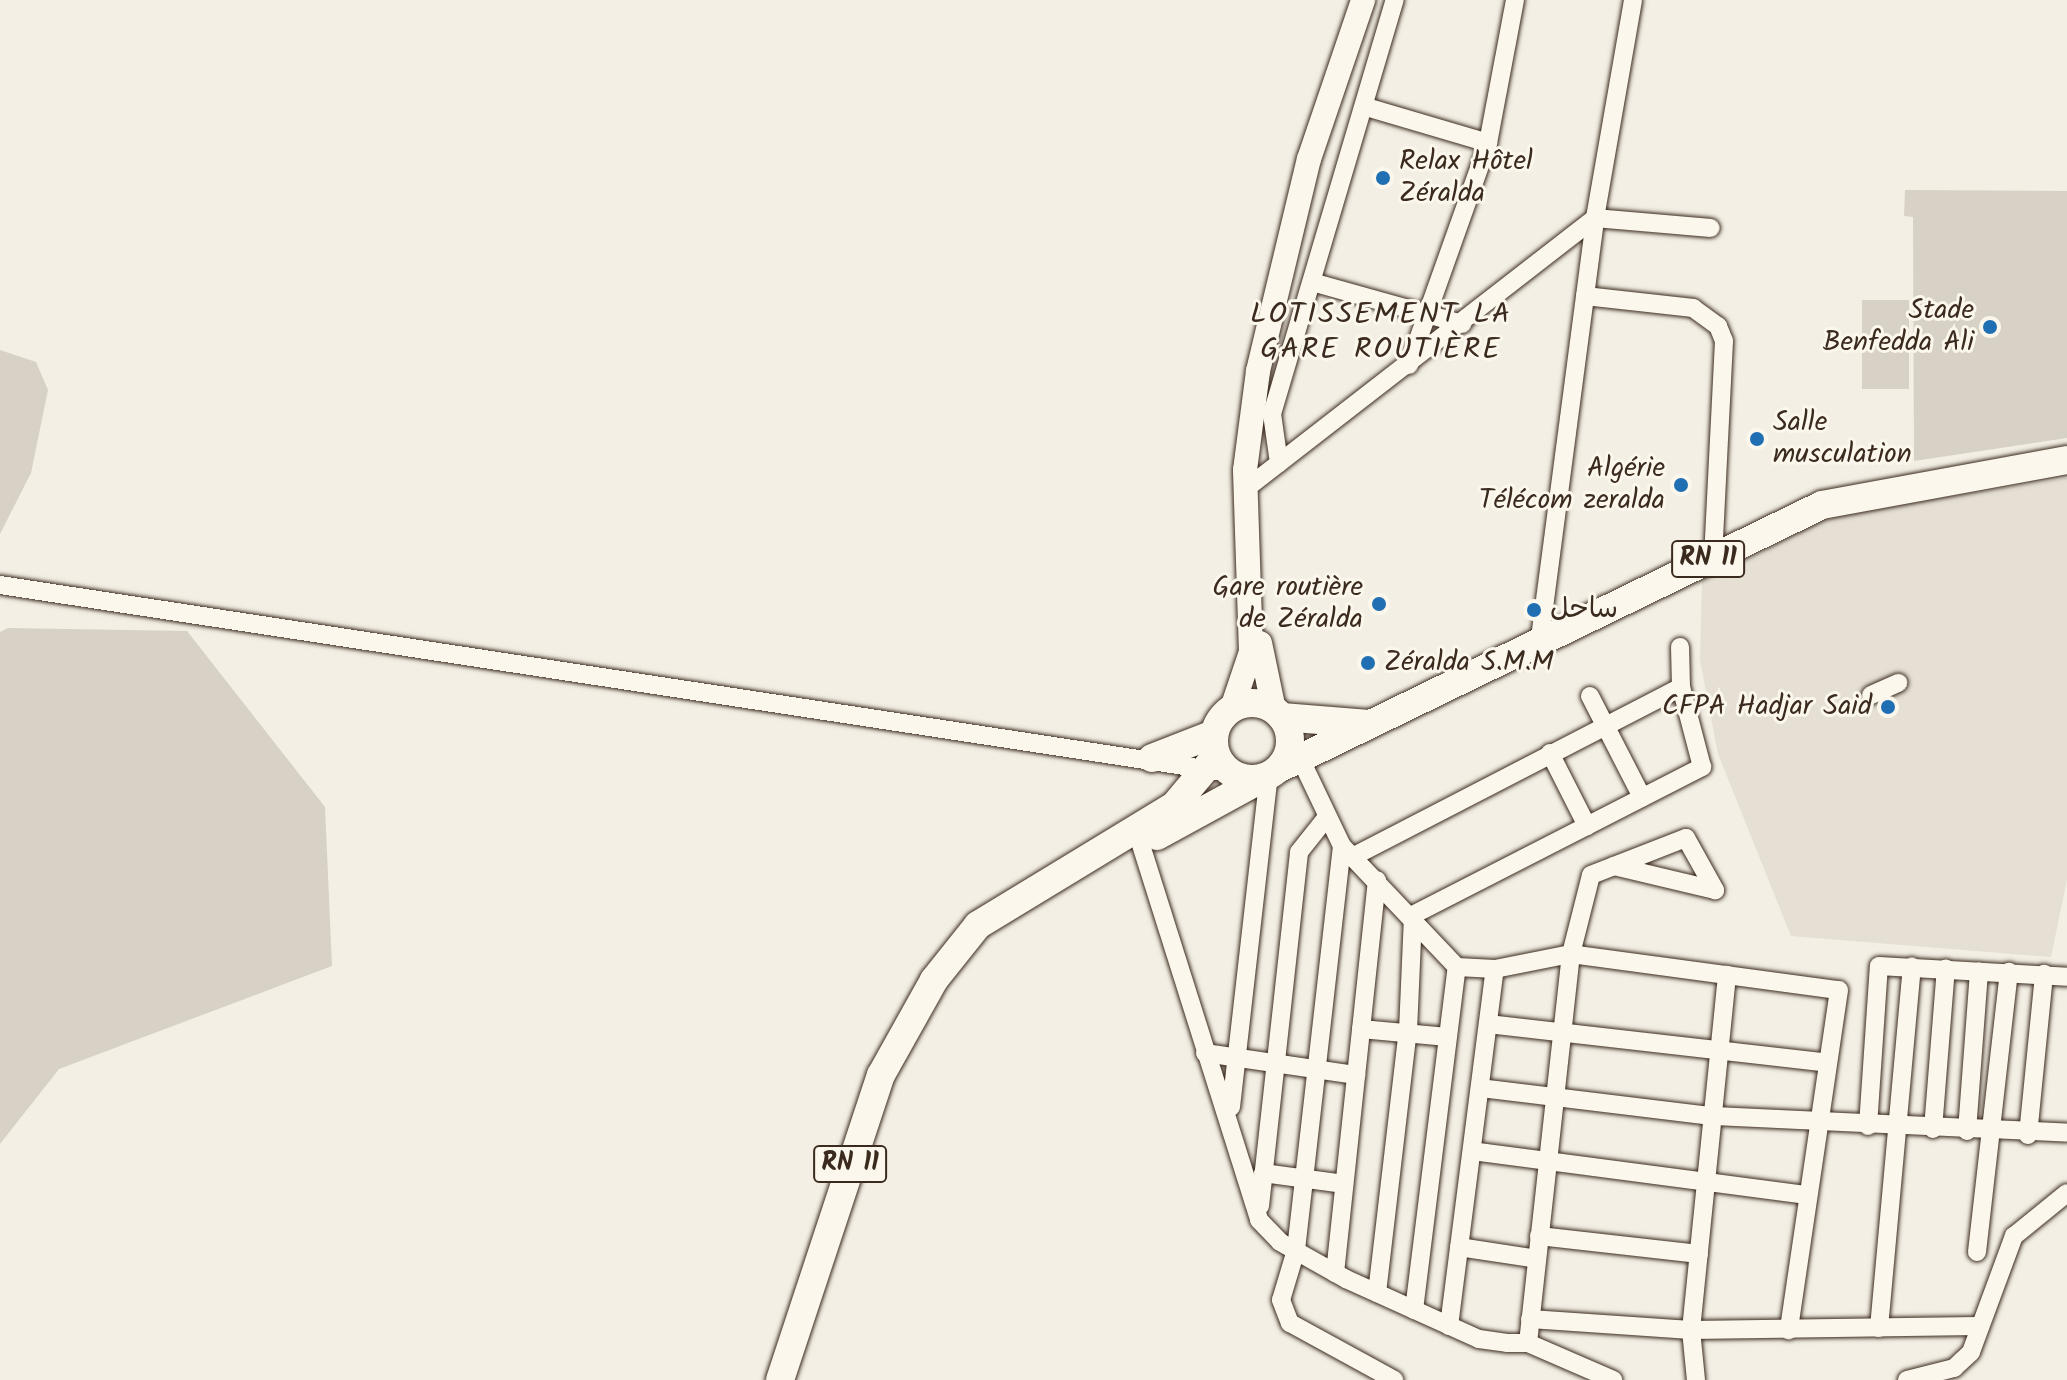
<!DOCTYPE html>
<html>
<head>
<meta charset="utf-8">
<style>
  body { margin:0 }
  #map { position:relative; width:2067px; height:1380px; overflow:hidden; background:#f3efe4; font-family:Kalam,"Playpen Sans Arabic",sans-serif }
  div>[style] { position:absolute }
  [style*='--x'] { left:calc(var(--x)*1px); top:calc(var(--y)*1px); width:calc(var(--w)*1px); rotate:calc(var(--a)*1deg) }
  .built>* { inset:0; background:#e5dfd4 }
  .green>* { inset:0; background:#d8d1c6; transform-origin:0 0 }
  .roads { filter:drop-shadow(0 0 2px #3b2a1e) drop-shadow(0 0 2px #3b2a1e) }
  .street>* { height:18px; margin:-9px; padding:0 9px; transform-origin:9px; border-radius:9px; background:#fbf7ec }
  .secondary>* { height:24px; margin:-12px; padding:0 12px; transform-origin:12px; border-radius:12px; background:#fbf7ec }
  .primary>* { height:28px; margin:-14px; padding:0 14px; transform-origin:14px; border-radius:14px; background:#fbf7ec }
  .primary>.ring { margin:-14px; padding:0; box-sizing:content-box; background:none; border:28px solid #fbf7ec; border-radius:50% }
  .dots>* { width:22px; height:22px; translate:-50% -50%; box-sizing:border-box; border:4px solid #fbf7ec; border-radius:50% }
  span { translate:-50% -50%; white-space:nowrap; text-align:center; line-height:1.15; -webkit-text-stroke:6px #fbf7ec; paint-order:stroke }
  .shield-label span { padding:2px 6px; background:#fbf7ec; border:2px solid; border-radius:6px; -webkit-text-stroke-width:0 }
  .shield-label { font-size:26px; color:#3b2a1e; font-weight:700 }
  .poi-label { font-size:28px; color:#3b2a1e }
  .left { translate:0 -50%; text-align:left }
  .right { translate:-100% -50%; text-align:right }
  .neighbourhood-label { font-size:30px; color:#3b2a1e; letter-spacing:2px }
</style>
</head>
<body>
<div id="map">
  <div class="built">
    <div style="clip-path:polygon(2067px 478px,2067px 879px,2051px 957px,1791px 936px,1718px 754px,1700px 660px,1702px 582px,1836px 515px)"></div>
  </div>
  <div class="green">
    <div style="clip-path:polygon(1905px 190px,2067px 191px,2067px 438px,1914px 461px,1913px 217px,1904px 216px)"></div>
    <div style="left:1862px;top:300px;width:47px;height:89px"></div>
    <div style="clip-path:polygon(0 350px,36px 362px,48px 390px,31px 473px,0 534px)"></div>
    <div style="clip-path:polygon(8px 628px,187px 631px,325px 807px,332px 966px,59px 1069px,0 1144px,0 632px)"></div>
  </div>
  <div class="roads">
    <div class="street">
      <div style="--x:1366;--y:107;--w:127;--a:16.4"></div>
      <div style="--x:1312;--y:282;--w:156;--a:15.6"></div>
      <div style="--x:1585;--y:296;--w:109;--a:6.3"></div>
      <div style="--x:1693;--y:308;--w:31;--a:36"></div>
      <div style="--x:1718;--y:326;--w:16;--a:68"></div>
      <div style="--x:1724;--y:341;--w:216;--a:92.9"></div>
      <div style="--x:1409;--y:365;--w:236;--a:-70.4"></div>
      <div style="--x:1488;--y:143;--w:146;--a:-79.3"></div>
      <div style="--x:1279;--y:463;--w:49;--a:-98.1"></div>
      <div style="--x:1272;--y:414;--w:432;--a:-73.5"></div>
      <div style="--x:1252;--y:484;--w:434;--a:-37.8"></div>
      <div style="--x:1595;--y:218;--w:116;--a:4.9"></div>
      <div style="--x:0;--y:585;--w:1244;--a:8.69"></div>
      <div style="--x:1540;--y:638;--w:424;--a:-82.5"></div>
      <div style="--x:1595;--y:218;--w:221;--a:-80.1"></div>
      <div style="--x:1871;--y:695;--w:30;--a:-24"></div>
      <div style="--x:1590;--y:696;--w:114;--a:62.8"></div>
      <div style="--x:1550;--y:753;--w:82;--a:63.1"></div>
      <div style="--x:1301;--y:760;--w:95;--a:64.5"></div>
      <div style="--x:1342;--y:846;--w:167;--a:46.5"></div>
      <div style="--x:1457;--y:967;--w:38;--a:3"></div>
      <div style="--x:1495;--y:969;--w:77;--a:-11.2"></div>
      <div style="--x:1571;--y:954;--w:270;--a:7.7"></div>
      <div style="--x:1839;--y:990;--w:344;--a:98.4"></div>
      <div style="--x:1141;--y:845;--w:393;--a:72.5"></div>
      <div style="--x:1259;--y:1220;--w:30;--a:46"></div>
      <div style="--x:1280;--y:1242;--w:76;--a:29.3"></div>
      <div style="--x:1346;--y:1279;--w:146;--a:24.3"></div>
      <div style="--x:1479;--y:1339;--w:28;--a:8"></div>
      <div style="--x:1507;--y:1343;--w:21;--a:0"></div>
      <div style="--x:1528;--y:1343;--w:391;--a:-83.7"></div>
      <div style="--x:1571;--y:954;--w:81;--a:-75.8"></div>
      <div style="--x:1591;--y:875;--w:102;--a:-21.3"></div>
      <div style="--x:1686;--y:838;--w:60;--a:60.9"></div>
      <div style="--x:1715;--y:890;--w:104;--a:-166.6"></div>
      <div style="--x:1342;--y:846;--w:407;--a:96.5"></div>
      <div style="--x:1296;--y:1250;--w:52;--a:106.7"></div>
      <div style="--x:1281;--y:1300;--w:25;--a:69"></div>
      <div style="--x:1290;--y:1323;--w:119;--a:28.7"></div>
      <div style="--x:1354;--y:856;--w:368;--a:-27.3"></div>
      <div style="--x:1488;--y:1024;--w:342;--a:6.5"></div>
      <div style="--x:1361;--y:1029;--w:87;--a:5.3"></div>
      <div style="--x:1205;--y:1053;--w:153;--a:8.3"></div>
      <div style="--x:1480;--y:1088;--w:235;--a:6.9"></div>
      <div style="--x:1713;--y:1116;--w:354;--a:2.7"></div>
      <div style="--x:1231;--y:1107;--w:333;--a:-83.5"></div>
      <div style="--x:1868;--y:1126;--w:160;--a:-86.1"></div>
      <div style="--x:1879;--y:966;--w:188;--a:3.3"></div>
      <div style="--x:1933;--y:1129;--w:161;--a:-85.4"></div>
      <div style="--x:1967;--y:1131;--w:160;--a:-85.7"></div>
      <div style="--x:2028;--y:1135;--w:162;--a:-84.3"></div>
      <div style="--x:1472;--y:1151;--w:335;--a:7.5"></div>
      <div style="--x:1263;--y:1173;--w:82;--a:7.7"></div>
      <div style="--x:1260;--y:1206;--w:356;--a:-83.7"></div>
      <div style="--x:1299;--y:852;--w:43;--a:-51.5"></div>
      <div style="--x:1539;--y:1236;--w:161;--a:6.4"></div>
      <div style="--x:1459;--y:1247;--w:79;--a:8.7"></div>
      <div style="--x:1977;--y:1252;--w:282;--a:-83.5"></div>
      <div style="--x:1335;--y:1273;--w:395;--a:-83.9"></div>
      <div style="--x:1377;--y:1293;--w:264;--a:-83.3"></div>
      <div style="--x:1408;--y:1031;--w:116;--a:-87.5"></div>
      <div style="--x:1413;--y:915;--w:325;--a:-27.1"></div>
      <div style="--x:1702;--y:767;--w:83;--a:-104.7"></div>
      <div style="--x:1681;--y:687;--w:40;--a:-91.4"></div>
      <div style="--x:1414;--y:1310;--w:346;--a:-82.9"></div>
      <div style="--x:1530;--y:1319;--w:161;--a:3.9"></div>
      <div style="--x:1691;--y:1330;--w:287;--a:-0.8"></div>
      <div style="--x:1449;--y:1326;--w:360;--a:-82.7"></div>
      <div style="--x:1879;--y:1328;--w:363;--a:-84.8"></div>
      <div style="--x:1528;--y:1343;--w:93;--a:23.5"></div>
      <div style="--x:1696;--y:1380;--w:50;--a:-95.7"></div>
      <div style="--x:1691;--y:1330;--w:357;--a:-84.2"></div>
      <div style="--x:1907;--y:1380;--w:49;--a:-14.3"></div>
      <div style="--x:1954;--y:1368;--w:23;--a:-43"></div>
      <div style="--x:1971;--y:1352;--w:124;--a:-69.7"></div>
      <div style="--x:2014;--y:1236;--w:68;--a:-39.1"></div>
    </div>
    <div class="secondary">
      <div style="--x:1260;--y:643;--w:68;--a:78.2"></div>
      <div style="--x:1232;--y:708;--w:59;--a:-71.3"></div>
      <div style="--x:1251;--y:652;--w:182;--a:-91.9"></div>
      <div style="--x:1245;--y:470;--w:100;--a:-82.5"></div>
      <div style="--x:1258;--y:371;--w:218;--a:-76.5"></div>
      <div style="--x:1309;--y:159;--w:168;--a:-71.2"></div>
    </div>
    <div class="primary">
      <div class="ring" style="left:1214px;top:703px;width:48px;height:48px"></div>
      <div style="--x:1282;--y:717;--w:87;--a:4.6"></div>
      <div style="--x:1152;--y:758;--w:66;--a:-21.2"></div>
      <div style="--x:1280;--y:768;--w:602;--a:-25.88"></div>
      <div style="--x:1822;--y:505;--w:249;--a:-10.4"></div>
      <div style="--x:1157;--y:836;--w:119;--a:-28.7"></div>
      <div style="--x:780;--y:1380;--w:321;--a:-71.7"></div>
      <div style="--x:881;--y:1075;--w:109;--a:-60.8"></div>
      <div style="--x:934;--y:980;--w:70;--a:-51.3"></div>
      <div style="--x:978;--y:925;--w:229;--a:-31.3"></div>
      <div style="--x:1174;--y:806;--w:65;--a:-50"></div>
    </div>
  </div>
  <div class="dots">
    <div style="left:1383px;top:178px;background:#1f6fb2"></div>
    <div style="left:1990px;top:327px;background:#1f6fb2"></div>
    <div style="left:1757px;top:439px;background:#1f6fb2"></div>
    <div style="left:1681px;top:485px;background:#1f6fb2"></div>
    <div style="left:1379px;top:604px;background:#1f6fb2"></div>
    <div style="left:1534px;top:610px;background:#1f6fb2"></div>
    <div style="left:1368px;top:663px;background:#1f6fb2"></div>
    <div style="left:1888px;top:707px;background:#1f6fb2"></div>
  </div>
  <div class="shield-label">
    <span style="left:1708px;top:559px">RN 11</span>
    <span style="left:850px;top:1164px">RN 11</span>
  </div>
  <div class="poi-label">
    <span class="left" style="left:1399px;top:178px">Relax Hôtel<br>Zéralda</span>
    <span class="right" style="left:1974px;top:327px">Stade<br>Benfedda Ali</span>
    <span class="left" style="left:1773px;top:439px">Salle<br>musculation</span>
    <span class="right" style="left:1665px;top:485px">Algérie<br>Télécom zeralda</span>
    <span class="right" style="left:1363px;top:604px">Gare routière<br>de Zéralda</span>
    <span class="left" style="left:1550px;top:610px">ساحل</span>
    <span class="left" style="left:1384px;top:663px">Zéralda S.M.M</span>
    <span class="right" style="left:1872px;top:707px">CFPA Hadjar Said</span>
  </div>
  <div class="neighbourhood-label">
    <span style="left:1381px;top:332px">LOTISSEMENT LA<br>GARE ROUTIÈRE</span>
  </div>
</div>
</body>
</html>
